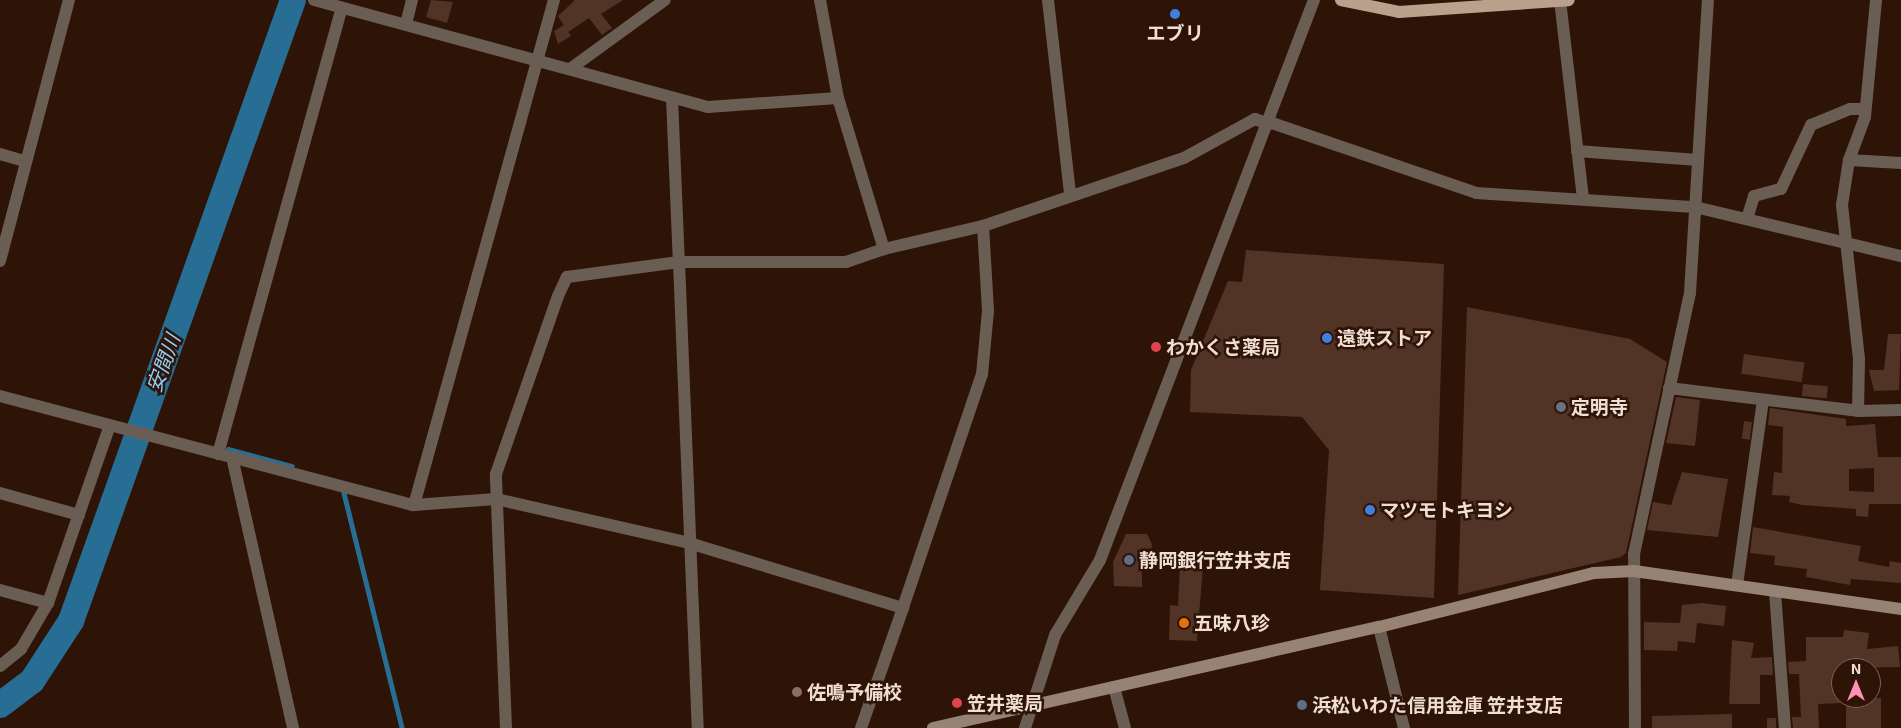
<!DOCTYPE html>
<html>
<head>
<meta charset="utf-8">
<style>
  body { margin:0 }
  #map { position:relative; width:1901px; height:728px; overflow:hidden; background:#2e1406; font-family:"Exo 2","Noto Sans JP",sans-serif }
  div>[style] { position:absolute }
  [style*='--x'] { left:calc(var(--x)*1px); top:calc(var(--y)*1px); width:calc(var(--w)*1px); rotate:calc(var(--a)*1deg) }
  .stream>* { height:4.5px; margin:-2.25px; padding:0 2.25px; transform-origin:2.25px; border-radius:2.25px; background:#286d94 }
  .river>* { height:26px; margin:-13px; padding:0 13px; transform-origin:13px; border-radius:13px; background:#286d94 }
  .building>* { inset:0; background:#513425; transform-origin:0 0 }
  .street>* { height:12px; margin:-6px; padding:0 6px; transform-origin:6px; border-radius:6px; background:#6a5e54 }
  .secondary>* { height:12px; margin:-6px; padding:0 6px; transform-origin:6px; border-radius:6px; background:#978374 }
  .primary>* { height:12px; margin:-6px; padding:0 6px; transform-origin:6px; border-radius:6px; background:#bba08d }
  .dots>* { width:14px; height:14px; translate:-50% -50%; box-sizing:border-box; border:2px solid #2e1406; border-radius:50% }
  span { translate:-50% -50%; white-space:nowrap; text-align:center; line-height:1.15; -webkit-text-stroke:5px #2e1406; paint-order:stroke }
  .poi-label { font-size:19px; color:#f0ded4; font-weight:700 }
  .left { translate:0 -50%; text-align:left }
  .water-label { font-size:20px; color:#8fcff8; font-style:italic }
  .north { position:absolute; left:1831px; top:658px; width:50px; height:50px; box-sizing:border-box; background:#2e1406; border:1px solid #7c6558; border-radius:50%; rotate:0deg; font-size:14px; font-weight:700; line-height:20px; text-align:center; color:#f0ded4 }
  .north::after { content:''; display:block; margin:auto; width:18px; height:22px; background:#ff8eb9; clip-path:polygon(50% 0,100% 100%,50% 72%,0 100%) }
</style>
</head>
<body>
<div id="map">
  <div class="stream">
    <div style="--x:228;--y:449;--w:66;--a:14.9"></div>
    <div style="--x:344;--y:493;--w:242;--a:76.1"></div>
  </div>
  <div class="river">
    <div style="--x:0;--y:705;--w:40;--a:-37"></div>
    <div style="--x:32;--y:681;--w:72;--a:-57"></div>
    <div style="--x:71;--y:621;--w:659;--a:-70.33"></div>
  </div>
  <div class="building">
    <div style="clip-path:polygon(431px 0,453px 2px,447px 23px,426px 17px)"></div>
    <div style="clip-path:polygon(575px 0,623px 0,601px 14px,612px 28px,602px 35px,589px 18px,568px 32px,558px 16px)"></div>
    <div style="clip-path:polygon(564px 25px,571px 36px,558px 44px,554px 31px)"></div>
    <div style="clip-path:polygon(1246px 250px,1444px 264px,1434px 598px,1320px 590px,1329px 450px,1302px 417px,1190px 412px,1191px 370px,1228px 281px,1242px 282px)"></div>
    <div style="clip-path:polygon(1467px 307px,1630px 339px,1667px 362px,1626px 553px,1621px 557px,1458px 595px)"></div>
    <div style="clip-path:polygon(1888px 334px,1901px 334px,1899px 390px,1874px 391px,1869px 370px,1884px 370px)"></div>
    <div style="left:1744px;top:354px;width:61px;height:20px;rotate:8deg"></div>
    <div style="left:1803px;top:384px;width:25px;height:12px;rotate:5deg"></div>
    <div style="clip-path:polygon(1676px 397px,1700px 400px,1695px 446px,1666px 443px)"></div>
    <div style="clip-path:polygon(evenodd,1770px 408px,1846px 419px,1846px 426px,1875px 424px,1878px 457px,1901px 457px,1901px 504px,1869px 504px,1868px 517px,1856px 516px,1856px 509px,1802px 505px,1789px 502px,1790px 496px,1772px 495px,1774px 472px,1782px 473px,1783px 427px,1768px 425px,1770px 408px,1874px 468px,1874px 492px,1849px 491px,1849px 469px,1874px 468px)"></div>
    <div style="left:1744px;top:421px;width:8px;height:18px;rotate:7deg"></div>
    <div style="clip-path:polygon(1682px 472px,1728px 479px,1718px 537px,1647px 530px,1653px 502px,1671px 505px)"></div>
    <div style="clip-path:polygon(1753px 527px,1861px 546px,1858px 561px,1889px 567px,1890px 561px,1901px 563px,1901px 583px,1851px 579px,1850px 585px,1806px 577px,1807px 569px,1774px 565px,1775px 556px,1750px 553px)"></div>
    <div style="clip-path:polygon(1126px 534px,1147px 534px,1152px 544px,1151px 556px,1142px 560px,1142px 587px,1114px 586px,1113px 562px)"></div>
    <div style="clip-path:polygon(1180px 564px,1203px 565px,1197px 641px,1169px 640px,1170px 605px,1178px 606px)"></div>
    <div style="clip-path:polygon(1702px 603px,1726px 606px,1724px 626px,1697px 623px,1695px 643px,1678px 641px,1677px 651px,1644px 650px,1644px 622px,1680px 623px,1682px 605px)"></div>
    <div style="clip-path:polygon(1844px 630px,1869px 633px,1867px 649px,1898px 646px,1900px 667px,1841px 668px,1842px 703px,1818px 704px,1819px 728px,1793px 728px,1792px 717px,1801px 717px,1799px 674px,1789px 674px,1788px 662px,1806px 661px,1806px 637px,1843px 637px)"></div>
    <div style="clip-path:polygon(1732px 640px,1754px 643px,1751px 658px,1772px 657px,1773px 675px,1760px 675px,1760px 704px,1729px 704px)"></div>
    <div style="left:1846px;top:698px;width:35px;height:30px"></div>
    <div style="clip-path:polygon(1732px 714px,1732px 728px,1652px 728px,1652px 716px)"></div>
    <div style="left:1767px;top:718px;width:9px;height:10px"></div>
  </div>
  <div class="street">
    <div style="--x:314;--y:0;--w:408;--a:15.2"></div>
    <div style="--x:708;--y:107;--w:130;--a:-4"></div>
    <div style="--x:838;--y:98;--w:100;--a:-100.4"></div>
    <div style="--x:554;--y:0;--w:524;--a:105.49"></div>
    <div style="--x:414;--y:505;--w:82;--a:-4.2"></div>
    <div style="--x:496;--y:499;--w:198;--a:12.8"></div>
    <div style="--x:689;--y:543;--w:224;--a:16.9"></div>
    <div style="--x:903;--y:608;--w:127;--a:109.3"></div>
    <div style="--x:1048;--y:0;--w:194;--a:83.5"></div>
    <div style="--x:1560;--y:0;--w:200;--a:83.4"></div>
    <div style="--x:406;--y:24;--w:25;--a:-76"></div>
    <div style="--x:570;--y:69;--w:117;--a:-36"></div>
    <div style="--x:672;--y:98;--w:164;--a:87.6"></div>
    <div style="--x:679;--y:262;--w:167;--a:0"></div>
    <div style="--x:846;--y:262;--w:40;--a:-18.9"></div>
    <div style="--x:838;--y:98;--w:158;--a:73.1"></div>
    <div style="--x:884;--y:249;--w:102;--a:-13.1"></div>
    <div style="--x:983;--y:226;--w:85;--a:86.6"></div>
    <div style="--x:988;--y:311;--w:63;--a:95.4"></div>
    <div style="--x:982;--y:374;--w:247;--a:108.7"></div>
    <div style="--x:1269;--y:122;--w:219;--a:18.9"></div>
    <div style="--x:1476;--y:193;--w:219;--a:3.7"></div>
    <div style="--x:1695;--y:207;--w:212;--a:13.4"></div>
    <div style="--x:1577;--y:151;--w:121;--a:4.3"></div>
    <div style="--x:0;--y:154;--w:26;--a:16"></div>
    <div style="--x:1849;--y:160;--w:52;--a:3.3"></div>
    <div style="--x:1747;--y:219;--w:24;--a:-73"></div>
    <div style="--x:1754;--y:196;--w:28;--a:-15"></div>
    <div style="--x:1781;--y:189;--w:71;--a:-64.9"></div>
    <div style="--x:1811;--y:125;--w:42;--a:-22.3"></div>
    <div style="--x:1850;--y:109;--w:15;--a:0"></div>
    <div style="--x:983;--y:226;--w:212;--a:-18.7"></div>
    <div style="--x:1184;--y:158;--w:81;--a:-28.8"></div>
    <div style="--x:1255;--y:119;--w:15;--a:20"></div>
    <div style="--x:0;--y:261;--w:270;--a:-75.2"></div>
    <div style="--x:1669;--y:388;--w:190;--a:6.9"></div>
    <div style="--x:1858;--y:411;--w:43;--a:-1.3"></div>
    <div style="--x:0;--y:396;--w:428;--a:14.8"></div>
    <div style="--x:1858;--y:411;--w:52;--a:-88.9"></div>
    <div style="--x:1859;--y:359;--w:155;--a:-96.3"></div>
    <div style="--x:1842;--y:205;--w:46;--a:-81.2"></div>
    <div style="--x:1849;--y:160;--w:46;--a:-69.6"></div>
    <div style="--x:1865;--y:117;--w:118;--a:-84.6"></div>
    <div style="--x:218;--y:454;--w:463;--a:-74.5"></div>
    <div style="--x:232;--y:457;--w:278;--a:77.3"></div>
    <div style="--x:0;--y:493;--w:82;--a:15.6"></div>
    <div style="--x:1737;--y:585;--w:186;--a:-82"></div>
    <div style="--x:0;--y:590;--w:50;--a:15.2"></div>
    <div style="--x:1775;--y:592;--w:136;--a:85.8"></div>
    <div style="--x:1379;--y:627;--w:104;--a:76.1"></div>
    <div style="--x:0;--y:666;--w:27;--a:-39"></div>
    <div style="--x:21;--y:649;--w:53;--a:-59.6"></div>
    <div style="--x:48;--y:603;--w:188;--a:-70.8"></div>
    <div style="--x:1114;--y:687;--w:42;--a:75"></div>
    <div style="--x:506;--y:728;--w:254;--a:-92.3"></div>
    <div style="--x:496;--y:474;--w:188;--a:-70.8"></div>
    <div style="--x:558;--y:296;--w:21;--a:-65"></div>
    <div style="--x:567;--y:277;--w:113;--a:-7.6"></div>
    <div style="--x:679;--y:262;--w:466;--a:87.7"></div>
    <div style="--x:1025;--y:728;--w:98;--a:-72.1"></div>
    <div style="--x:1055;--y:635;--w:87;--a:-59"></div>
    <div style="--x:1100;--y:560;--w:599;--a:-69.09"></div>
    <div style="--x:1635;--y:728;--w:174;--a:-90.3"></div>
    <div style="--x:1634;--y:554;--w:267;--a:-77.9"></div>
    <div style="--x:1690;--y:293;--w:294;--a:-86.5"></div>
  </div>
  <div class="secondary">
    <div style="--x:933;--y:728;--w:457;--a:-12.8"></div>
    <div style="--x:1379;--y:627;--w:222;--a:-14.1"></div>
    <div style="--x:1594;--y:573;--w:40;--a:-2.9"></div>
    <div style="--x:1634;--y:571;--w:270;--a:8.1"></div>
  </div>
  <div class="primary">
    <div style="--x:1341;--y:0;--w:59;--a:11.7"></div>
    <div style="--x:1399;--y:12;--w:170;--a:-4"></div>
  </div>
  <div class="dots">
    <div style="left:1175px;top:14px;background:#3f7fe0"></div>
    <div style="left:1327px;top:338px;background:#3f7fe0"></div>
    <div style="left:1156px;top:347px;background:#e0444e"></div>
    <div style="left:1561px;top:407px;background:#6b7280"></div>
    <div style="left:1370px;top:510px;background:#3f7fe0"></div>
    <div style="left:1129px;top:560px;background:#5c6f8a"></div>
    <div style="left:1184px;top:623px;background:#e8710a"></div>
    <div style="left:797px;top:692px;background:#8d6e63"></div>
    <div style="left:957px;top:703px;background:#e0444e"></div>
    <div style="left:1302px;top:705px;background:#5c6f8a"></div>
  </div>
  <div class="poi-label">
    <span style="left:1175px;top:33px">エブリ</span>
    <span class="left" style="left:1337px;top:338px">遠鉄ストア</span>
    <span class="left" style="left:1166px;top:347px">わかくさ薬局</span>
    <span class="left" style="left:1571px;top:407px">定明寺</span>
    <span class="left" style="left:1380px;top:510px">マツモトキヨシ</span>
    <span class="left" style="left:1139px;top:560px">静岡銀行笠井支店</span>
    <span class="left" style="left:1194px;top:623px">五味八珍</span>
    <span class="left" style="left:807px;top:692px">佐鳴予備校</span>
    <span class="left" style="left:967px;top:703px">笠井薬局</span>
    <span class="left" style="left:1312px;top:705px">浜松いわた信用金庫 笠井支店</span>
  </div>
  <div class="water-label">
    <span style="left:163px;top:363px;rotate:-70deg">安間川</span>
  </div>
  <div class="north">N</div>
</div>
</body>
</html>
